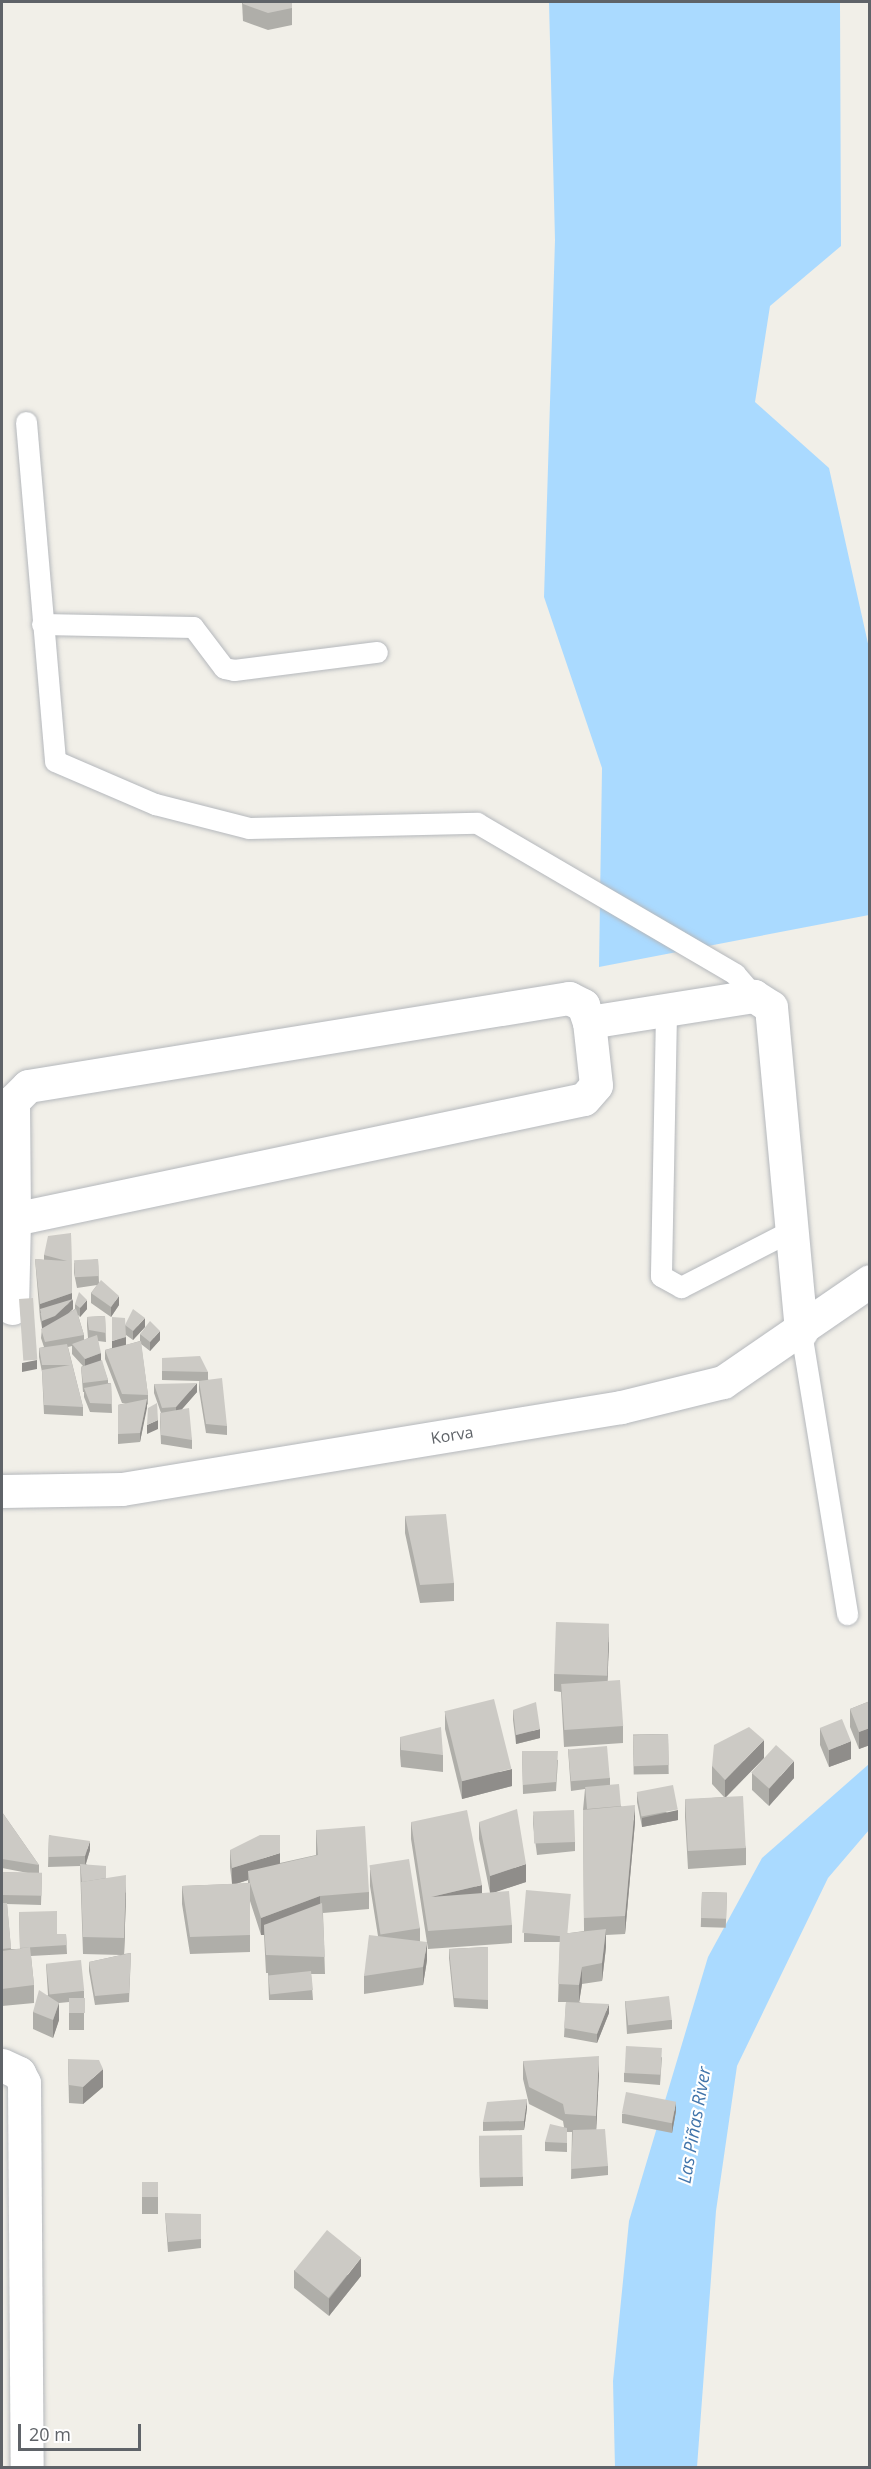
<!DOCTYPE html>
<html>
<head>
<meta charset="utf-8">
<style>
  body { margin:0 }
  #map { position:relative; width:871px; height:2469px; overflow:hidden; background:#f1efe8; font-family:"Open Sans",sans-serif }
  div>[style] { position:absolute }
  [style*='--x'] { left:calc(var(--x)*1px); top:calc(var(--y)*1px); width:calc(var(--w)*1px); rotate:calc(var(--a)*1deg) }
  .water>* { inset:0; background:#aadaff }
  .roads { filter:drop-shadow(0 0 2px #b5b8bc) drop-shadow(0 0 2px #b5b8bc) }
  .service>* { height:21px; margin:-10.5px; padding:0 10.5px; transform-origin:10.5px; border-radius:10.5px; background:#fff }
  .minor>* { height:33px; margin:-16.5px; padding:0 16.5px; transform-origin:16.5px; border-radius:16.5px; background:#fff }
  .wall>* { inset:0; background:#afaea9; transform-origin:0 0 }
  .shaded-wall>* { inset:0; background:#8f8d8a }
  .building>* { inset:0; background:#cccac5; transform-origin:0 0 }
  span { translate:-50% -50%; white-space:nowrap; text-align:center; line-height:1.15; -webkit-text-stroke:4.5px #fff; paint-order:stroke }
  .street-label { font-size:16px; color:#5f6368 }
  .water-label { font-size:18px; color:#4174aa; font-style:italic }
  .frame { position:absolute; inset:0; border:3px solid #5f6368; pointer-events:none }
  .scale { position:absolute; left:18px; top:2424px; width:123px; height:27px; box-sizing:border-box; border:3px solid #5f6368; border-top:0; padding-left:8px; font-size:18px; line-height:21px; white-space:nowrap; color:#5f6368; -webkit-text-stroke:4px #fff; paint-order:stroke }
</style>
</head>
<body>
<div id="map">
  <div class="water">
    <div style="clip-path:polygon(549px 2px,840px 2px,841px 246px,770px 306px,755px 402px,829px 468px,869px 648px,869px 915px,599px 967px,602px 768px,544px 597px,555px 240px)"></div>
    <div style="clip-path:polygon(869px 1764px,869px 1830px,828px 1878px,737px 2066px,716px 2211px,697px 2467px,615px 2468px,613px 2381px,629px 2221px,708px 1957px,762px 1858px)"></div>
  </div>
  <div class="roads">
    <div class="service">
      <div style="--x:26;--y:422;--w:340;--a:85.1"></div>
      <div style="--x:55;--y:761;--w:109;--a:23.3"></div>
      <div style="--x:155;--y:804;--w:97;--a:14.3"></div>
      <div style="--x:249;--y:828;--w:228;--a:-1.3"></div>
      <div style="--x:477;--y:823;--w:299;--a:30.3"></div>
      <div style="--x:735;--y:974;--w:29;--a:49"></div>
      <div style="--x:42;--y:624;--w:151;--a:1.1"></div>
      <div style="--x:193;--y:627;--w:51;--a:52.9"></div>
      <div style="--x:224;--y:668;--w:10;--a:11"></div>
      <div style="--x:234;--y:670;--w:144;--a:-7.2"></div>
      <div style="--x:666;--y:1013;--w:263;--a:91.1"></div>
      <div style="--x:661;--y:1276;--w:23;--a:29"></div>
      <div style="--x:681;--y:1287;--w:125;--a:-27.2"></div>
      <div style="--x:801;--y:1332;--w:286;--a:80.7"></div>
    </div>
    <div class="minor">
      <div style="--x:14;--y:1219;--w:118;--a:-90.5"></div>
      <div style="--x:13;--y:1101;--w:21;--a:-45"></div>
      <div style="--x:28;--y:1086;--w:548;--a:-9.24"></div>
      <div style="--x:569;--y:998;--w:16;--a:27"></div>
      <div style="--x:583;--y:1005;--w:18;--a:71"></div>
      <div style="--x:12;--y:1308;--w:89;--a:-88.7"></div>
      <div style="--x:14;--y:1219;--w:582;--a:-11.89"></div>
      <div style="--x:584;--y:1099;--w:18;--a:-49"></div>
      <div style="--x:596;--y:1085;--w:63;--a:-96.3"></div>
      <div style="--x:589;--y:1022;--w:167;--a:-9"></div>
      <div style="--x:754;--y:996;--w:20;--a:33"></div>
      <div style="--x:771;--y:1007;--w:326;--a:84.7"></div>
      <div style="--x:2;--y:1491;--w:120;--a:-1"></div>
      <div style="--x:122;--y:1489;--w:506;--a:-9.33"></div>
      <div style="--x:621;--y:1407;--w:105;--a:-13.8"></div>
      <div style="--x:723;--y:1382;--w:178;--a:-34.5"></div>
      <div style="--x:2;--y:2065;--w:19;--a:25"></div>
      <div style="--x:19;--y:2073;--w:11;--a:63"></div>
      <div style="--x:24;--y:2083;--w:385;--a:89.6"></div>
    </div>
  </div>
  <div class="wall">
    <div style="clip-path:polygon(242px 2px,292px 2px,292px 25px,268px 30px,243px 21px)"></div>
    <div style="clip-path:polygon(71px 1233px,72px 1300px,73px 1309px,69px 1313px,75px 1309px,75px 1304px,87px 1309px,80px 1317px,78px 1315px,84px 1335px,84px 1340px,88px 1338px,87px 1326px,87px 1317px,105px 1316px,106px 1342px,98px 1341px,101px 1360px,108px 1380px,108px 1383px,111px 1383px,112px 1413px,90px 1412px,84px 1397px,84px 1392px,83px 1392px,81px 1367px,83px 1366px,72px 1354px,72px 1346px,68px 1347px,83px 1407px,83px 1416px,44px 1414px,42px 1372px,39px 1357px,39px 1348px,44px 1347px,41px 1338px,42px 1328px,40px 1318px,35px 1259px,44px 1260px,44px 1255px)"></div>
    <div style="clip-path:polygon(98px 1259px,99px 1283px,119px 1305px,111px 1317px,91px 1303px,91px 1293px,97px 1285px,77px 1288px,74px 1273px,74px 1263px)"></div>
    <div style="clip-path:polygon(125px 1325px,145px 1327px,133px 1340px,126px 1335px,126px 1345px,140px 1341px,140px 1334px,160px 1340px,150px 1351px,141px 1344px,148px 1395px,148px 1405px,147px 1404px,140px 1442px,118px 1444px,118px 1405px,126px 1403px,122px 1403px,105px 1359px,105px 1350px,112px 1348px)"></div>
    <div style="clip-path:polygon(162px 1358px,208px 1372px,208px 1379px,227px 1426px,227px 1435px,206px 1433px,199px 1390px,199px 1381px,162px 1380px)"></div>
    <div style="clip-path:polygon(154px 1384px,197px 1392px,182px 1409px,192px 1440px,192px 1449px,161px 1444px,160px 1422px,160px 1413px,161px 1413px,154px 1393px)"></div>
    <div style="clip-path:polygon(405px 1516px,454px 1583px,454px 1601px,420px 1603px,405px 1533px)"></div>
    <div style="clip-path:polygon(609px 1642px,607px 1681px,623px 1726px,623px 1743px,564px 1747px,561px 1692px,554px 1691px,554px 1674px)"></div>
    <div style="clip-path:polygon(870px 1701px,870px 1745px,859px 1749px,850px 1727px,850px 1709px)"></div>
    <div style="clip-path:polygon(513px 1710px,540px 1738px,516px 1744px,513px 1720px)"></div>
    <div style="clip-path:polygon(445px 1712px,512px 1786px,462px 1799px,445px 1729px)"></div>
    <div style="clip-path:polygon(820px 1728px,851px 1759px,829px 1767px,820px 1745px)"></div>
    <div style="left:668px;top:1734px;width:40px;height:35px;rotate:89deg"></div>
    <div style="clip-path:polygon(400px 1737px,443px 1755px,443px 1772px,401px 1767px,400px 1755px)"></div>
    <div style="clip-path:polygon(568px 1749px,610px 1778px,610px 1785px,621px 1806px,635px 1822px,625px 1934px,606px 1935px,606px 1947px,602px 1981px,582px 1984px,579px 2002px,609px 2013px,597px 2043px,564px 2037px,566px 2002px,558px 2002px,560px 1942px,524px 1942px,524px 1933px,570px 1933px,584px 1931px,583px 1810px,585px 1789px,571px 1791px)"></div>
    <div style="clip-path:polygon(522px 1751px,558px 1760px,556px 1791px,523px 1794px)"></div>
    <div style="clip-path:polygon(764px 1758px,726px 1797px,746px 1848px,746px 1865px,688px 1869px,685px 1817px,685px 1800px,724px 1797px,712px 1784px,712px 1766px)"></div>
    <div style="clip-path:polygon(752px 1773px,794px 1778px,769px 1806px,752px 1790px)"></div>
    <div style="clip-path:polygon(637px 1793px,678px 1820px,642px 1827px,637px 1802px)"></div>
    <div style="clip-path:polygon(2px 1812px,39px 1865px,39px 1873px,42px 1873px,41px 1905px,7px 1904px,11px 1949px,20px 1949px,19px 1912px,57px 1934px,66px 1934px,67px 1954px,31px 1956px,34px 1985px,34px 2003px,2px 2006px,2px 1872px,28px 1873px,2px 1868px)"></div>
    <div style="clip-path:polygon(533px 1815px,575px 1842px,575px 1851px,537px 1855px,533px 1824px)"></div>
    <div style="clip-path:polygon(411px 1822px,482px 1893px,490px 1893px,479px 1839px,479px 1822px,526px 1882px,494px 1892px,512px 1925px,512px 1943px,428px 1949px,411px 1839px)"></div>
    <div style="clip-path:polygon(evenodd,316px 1830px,369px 1892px,369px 1909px,323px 1913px,325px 1974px,311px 1974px,313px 2000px,269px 2000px,268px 1973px,271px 1973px,266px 1973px,264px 1935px,261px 1935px,250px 1901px,250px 1952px,190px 1954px,182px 1904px,182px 1886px,232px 1884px,230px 1867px,230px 1850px,280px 1863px,316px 1855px,316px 1830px,248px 1880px,248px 1883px,236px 1884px,248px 1880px)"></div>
    <div style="clip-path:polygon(49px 1835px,90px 1850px,86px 1864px,126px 1893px,124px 1954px,131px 1953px,129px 2002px,95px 2005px,89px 1971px,89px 1962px,121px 1955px,83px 1954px,80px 1866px,48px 1867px)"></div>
    <div style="clip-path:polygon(370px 1869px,420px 1928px,420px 1942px,427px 1960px,423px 1985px,364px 1994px,364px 1976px,378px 1936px,370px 1886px)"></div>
    <div style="left:702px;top:1892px;width:25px;height:35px;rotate:2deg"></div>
    <div style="clip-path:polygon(488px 1947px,488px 2009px,454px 2007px,449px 1958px,449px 1949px)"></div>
    <div style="clip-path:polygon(46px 1964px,84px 1991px,84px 2030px,69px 2030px,69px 2002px,59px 2003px,59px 2020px,53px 2038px,33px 2029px,33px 2012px,48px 1995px)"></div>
    <div style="clip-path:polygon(625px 2001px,672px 2020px,672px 2029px,627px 2034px)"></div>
    <div style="clip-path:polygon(662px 2057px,660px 2085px,624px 2082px,624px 2073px)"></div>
    <div style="clip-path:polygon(68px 2059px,103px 2087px,83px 2104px,69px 2103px)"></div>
    <div style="clip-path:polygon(523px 2061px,599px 2073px,596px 2129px,608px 2166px,608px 2175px,571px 2179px,572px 2132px,567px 2132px,567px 2152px,545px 2151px,545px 2142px,564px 2127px,563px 2121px,529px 2104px,523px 2079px)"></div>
    <div style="clip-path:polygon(527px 2108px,524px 2130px,483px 2131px,483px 2122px)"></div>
    <div style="clip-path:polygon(676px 2111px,672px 2133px,622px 2123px,622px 2114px)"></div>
    <div style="clip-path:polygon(479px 2136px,523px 2177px,523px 2186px,480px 2187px)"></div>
    <div style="left:142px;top:2182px;width:16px;height:32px"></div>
    <div style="clip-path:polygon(165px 2213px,201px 2239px,201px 2248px,168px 2252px)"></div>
    <div style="clip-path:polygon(294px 2270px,361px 2276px,329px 2316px,294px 2288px)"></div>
  </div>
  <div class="shaded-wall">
    <div style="clip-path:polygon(72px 1293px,72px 1301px,73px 1299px,73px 1309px,55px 1325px,42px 1330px,42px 1321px,70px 1303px,40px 1313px,40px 1304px)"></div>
    <div style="clip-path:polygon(119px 1296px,119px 1305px,111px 1317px,111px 1307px)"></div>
    <div style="clip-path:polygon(87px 1300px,87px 1309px,80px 1317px,80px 1308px)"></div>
    <div style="clip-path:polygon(145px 1318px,145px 1327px,133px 1340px,133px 1331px)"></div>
    <div style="clip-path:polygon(160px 1331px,160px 1340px,150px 1351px,150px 1342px)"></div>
    <div style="clip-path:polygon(126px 1337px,126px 1346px,112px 1350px,112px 1341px)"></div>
    <div style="clip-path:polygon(101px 1353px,101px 1362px,85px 1368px,85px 1359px)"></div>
    <div style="clip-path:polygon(37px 1360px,37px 1369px,22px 1372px,22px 1363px)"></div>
    <div style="clip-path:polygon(197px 1383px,197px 1392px,176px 1416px,176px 1407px)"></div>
    <div style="clip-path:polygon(147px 1399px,147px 1408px,140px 1442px,140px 1433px)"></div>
    <div style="clip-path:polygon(158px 1420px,158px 1429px,147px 1434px,147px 1425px)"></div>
    <div style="clip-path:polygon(609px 1624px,609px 1642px,607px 1693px,607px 1676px)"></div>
    <div style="clip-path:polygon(870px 1728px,870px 1745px,859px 1749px,859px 1732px)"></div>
    <div style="clip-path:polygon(540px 1729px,540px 1738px,516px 1744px,516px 1735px)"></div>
    <div style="clip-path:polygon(764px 1740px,764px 1758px,725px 1798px,725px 1780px)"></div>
    <div style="clip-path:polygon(851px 1741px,851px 1759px,829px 1767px,829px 1750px)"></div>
    <div style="clip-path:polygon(794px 1761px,794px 1778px,769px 1806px,769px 1789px)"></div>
    <div style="clip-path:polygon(512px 1769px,512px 1786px,462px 1799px,462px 1781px)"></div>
    <div style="clip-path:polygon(635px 1805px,635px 1822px,625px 1934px,625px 1916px)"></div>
    <div style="clip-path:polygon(678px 1810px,678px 1820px,642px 1827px,642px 1818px)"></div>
    <div style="clip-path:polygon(90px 1841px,90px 1850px,85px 1866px,85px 1856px)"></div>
    <div style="clip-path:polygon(280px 1853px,280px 1871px,248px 1871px,248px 1880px,232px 1885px,232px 1868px)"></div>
    <div style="clip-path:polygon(526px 1864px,526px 1882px,490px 1894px,490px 1876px)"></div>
    <div style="clip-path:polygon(126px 1875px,126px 1893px,124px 1955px,124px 1938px)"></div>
    <div style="clip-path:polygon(482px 1885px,482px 1903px,431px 1897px)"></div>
    <div style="clip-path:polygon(320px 1896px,320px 1913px,264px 1925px,264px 1935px,261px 1935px,261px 1918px)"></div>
    <div style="clip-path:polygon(606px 1929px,606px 1947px,602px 1981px,602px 1963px)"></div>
    <div style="clip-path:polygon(427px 1942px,427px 1960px,423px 1985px,423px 1967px)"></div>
    <div style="clip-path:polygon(582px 1967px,582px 1984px,579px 2003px,579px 1985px)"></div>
    <div style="clip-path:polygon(59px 2003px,59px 2020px,53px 2038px,53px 2020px)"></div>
    <div style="clip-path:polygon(609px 2004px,609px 2013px,597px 2043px,597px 2034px)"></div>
    <div style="clip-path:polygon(599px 2056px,599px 2073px,596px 2134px,596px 2116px)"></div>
    <div style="clip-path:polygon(103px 2069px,103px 2087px,83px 2104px,83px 2087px)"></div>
    <div style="clip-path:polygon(527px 2099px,527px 2108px,524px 2130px,524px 2121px)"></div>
    <div style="clip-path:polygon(676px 2102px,676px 2111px,672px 2133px,672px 2124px)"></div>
    <div style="clip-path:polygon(361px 2258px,361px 2276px,329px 2316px,329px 2299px)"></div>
  </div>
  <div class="building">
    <div style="clip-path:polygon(243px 2px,292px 2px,292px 8px,268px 13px,243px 4px)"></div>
    <div style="clip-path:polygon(71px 1233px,72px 1293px,40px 1304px,35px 1259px,67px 1261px,44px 1255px,48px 1236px)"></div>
    <div style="left:98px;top:1259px;width:17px;height:24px;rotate:87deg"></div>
    <div style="clip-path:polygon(101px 1280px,119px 1296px,111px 1307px,91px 1293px)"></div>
    <div style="clip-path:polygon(79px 1292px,87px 1300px,80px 1308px,75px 1304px)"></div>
    <div style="left:33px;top:1298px;width:62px;height:14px;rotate:86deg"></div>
    <div style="clip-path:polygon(73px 1299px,55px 1316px,42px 1321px,40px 1309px)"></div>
    <div style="clip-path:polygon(76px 1309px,84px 1335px,45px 1342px,41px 1329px)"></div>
    <div style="clip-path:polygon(133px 1309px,145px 1318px,133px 1331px,125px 1325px)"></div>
    <div style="clip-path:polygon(105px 1316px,106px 1333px,89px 1330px,87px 1317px)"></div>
    <div style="clip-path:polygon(112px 1317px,125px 1318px,126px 1337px,112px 1341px)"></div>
    <div style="clip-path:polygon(150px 1321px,160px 1331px,150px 1342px,140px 1334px)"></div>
    <div style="clip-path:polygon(97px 1335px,101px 1353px,85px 1359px,72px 1344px)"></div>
    <div style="clip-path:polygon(141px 1341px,148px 1395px,122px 1394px,105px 1350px)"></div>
    <div style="clip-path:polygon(67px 1344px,83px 1407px,44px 1405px,42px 1370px,70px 1365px,42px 1365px,39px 1348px)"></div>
    <div style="clip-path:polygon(200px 1356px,208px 1372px,162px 1371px,162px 1358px)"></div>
    <div style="clip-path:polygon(102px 1360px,108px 1380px,83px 1383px,81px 1367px)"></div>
    <div style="clip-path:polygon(222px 1378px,227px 1426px,206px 1424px,199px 1381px)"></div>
    <div style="clip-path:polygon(111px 1383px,112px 1404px,90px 1403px,84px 1388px)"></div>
    <div style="clip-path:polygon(197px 1383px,176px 1407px,162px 1408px,154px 1384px)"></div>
    <div style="clip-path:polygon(147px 1399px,140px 1433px,118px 1434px,118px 1405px)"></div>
    <div style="clip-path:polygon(157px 1403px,158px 1420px,147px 1425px,148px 1408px)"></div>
    <div style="clip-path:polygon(189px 1408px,192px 1440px,161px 1435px,160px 1413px)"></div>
    <div style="clip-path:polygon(446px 1514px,454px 1583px,420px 1585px,405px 1516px)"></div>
    <div style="left:556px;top:1622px;width:53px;height:52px;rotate:2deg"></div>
    <div style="left:620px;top:1680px;width:46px;height:59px;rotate:86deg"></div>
    <div style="left:494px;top:1699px;width:72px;height:51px;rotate:76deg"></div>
    <div style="clip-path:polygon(870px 1701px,870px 1728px,859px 1732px,850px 1709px)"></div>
    <div style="clip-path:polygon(536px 1702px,540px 1729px,516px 1735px,513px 1710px)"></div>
    <div style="left:842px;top:1719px;width:24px;height:24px;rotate:68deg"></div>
    <div style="clip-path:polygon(441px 1727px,443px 1755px,401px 1750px,400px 1737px)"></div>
    <div style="clip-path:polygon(749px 1727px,764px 1740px,725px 1780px,712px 1766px,714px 1745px)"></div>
    <div style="left:668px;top:1734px;width:31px;height:35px;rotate:88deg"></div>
    <div style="left:776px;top:1745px;width:24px;height:37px;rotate:42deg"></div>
    <div style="left:607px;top:1746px;width:32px;height:39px;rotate:85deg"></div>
    <div style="clip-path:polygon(522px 1751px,558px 1751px,556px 1782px,523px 1785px)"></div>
    <div style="left:619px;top:1784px;width:22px;height:34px;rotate:85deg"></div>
    <div style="left:673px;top:1785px;width:25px;height:37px;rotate:79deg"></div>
    <div style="left:743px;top:1796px;width:52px;height:58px;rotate:87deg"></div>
    <div style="clip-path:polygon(635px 1805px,625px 1916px,584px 1918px,583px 1810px)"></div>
    <div style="clip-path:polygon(517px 1809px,526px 1864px,490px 1876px,479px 1822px)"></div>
    <div style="clip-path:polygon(467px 1810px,482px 1885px,431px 1897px,509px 1891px,512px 1925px,428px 1931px,411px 1822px)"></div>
    <div style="left:574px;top:1810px;width:32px;height:41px;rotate:88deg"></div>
    <div style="clip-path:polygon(2px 1812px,39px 1865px,2px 1859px)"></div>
    <div style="clip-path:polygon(365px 1826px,369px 1892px,320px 1896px,261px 1918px,250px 1883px,250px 1935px,190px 1937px,182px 1886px,250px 1883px,248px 1871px,318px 1855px,316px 1830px)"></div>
    <div style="clip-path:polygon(49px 1835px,90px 1841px,85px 1856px,48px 1857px)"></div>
    <div style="clip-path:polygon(260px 1835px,280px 1835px,280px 1853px,232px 1868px,230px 1850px)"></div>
    <div style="left:409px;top:1859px;width:70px;height:40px;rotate:81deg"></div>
    <div style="clip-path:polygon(80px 1864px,106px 1866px,106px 1878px,82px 1882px)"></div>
    <div style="left:2px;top:1872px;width:40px;height:23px;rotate:1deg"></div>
    <div style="clip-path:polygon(126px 1875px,124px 1938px,83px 1937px,81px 1882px)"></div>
    <div style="left:526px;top:1890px;width:45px;height:43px;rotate:5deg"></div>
    <div style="left:702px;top:1892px;width:25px;height:26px;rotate:2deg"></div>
    <div style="clip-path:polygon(2px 1903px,7px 1903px,11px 1948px,2px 1949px)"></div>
    <div style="clip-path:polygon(322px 1903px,325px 1957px,266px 1955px,264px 1925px)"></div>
    <div style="clip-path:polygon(57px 1911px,57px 1934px,66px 1934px,67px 1945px,20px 1948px,19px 1912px)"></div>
    <div style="clip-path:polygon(606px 1929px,602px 1963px,582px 1967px,579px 1985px,558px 1984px,560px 1934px)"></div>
    <div style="clip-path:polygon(369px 1935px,427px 1942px,423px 1967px,364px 1976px)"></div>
    <div style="clip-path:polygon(30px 1947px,34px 1985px,2px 1989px,2px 1951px)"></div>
    <div style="clip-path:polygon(488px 1947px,488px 2000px,454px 1998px,449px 1949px)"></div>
    <div style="clip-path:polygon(131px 1953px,129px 1993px,95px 1996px,89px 1962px)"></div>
    <div style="left:81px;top:1960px;width:31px;height:35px;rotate:84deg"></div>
    <div style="left:311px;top:1971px;width:19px;height:43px;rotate:84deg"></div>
    <div style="clip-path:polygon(39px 1990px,59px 2003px,53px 2020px,33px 2012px)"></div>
    <div style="left:669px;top:1996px;width:24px;height:44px;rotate:83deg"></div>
    <div style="left:69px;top:1998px;width:16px;height:15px"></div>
    <div style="clip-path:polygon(566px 2002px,609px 2004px,597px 2034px,564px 2028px)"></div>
    <div style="left:626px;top:2046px;width:36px;height:27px;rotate:3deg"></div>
    <div style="clip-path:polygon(599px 2056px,596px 2116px,565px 2114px,563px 2104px,529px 2087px,523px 2061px)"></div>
    <div style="clip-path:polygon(68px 2059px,99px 2060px,103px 2069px,83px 2087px,69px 2085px)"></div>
    <div style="left:626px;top:2092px;width:51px;height:22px;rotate:11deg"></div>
    <div style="clip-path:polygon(527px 2099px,524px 2121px,483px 2122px,487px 2102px)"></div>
    <div style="clip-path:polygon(550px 2124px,567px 2128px,567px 2143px,545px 2142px)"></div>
    <div style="clip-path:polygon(605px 2129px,608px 2166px,571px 2169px,573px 2130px)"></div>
    <div style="left:522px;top:2135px;width:42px;height:43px;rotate:89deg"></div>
    <div style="left:142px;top:2182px;width:16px;height:15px"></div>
    <div style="clip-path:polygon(165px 2213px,201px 2214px,201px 2239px,168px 2242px)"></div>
    <div style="left:327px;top:2230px;width:44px;height:52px;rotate:39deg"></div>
  </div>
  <div class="street-label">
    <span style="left:452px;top:1435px;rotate:-9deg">Korva</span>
  </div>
  <div class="water-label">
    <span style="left:694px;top:2125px;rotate:-80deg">Las Piñas River</span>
  </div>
  <div class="frame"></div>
  <div class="scale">20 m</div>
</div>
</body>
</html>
